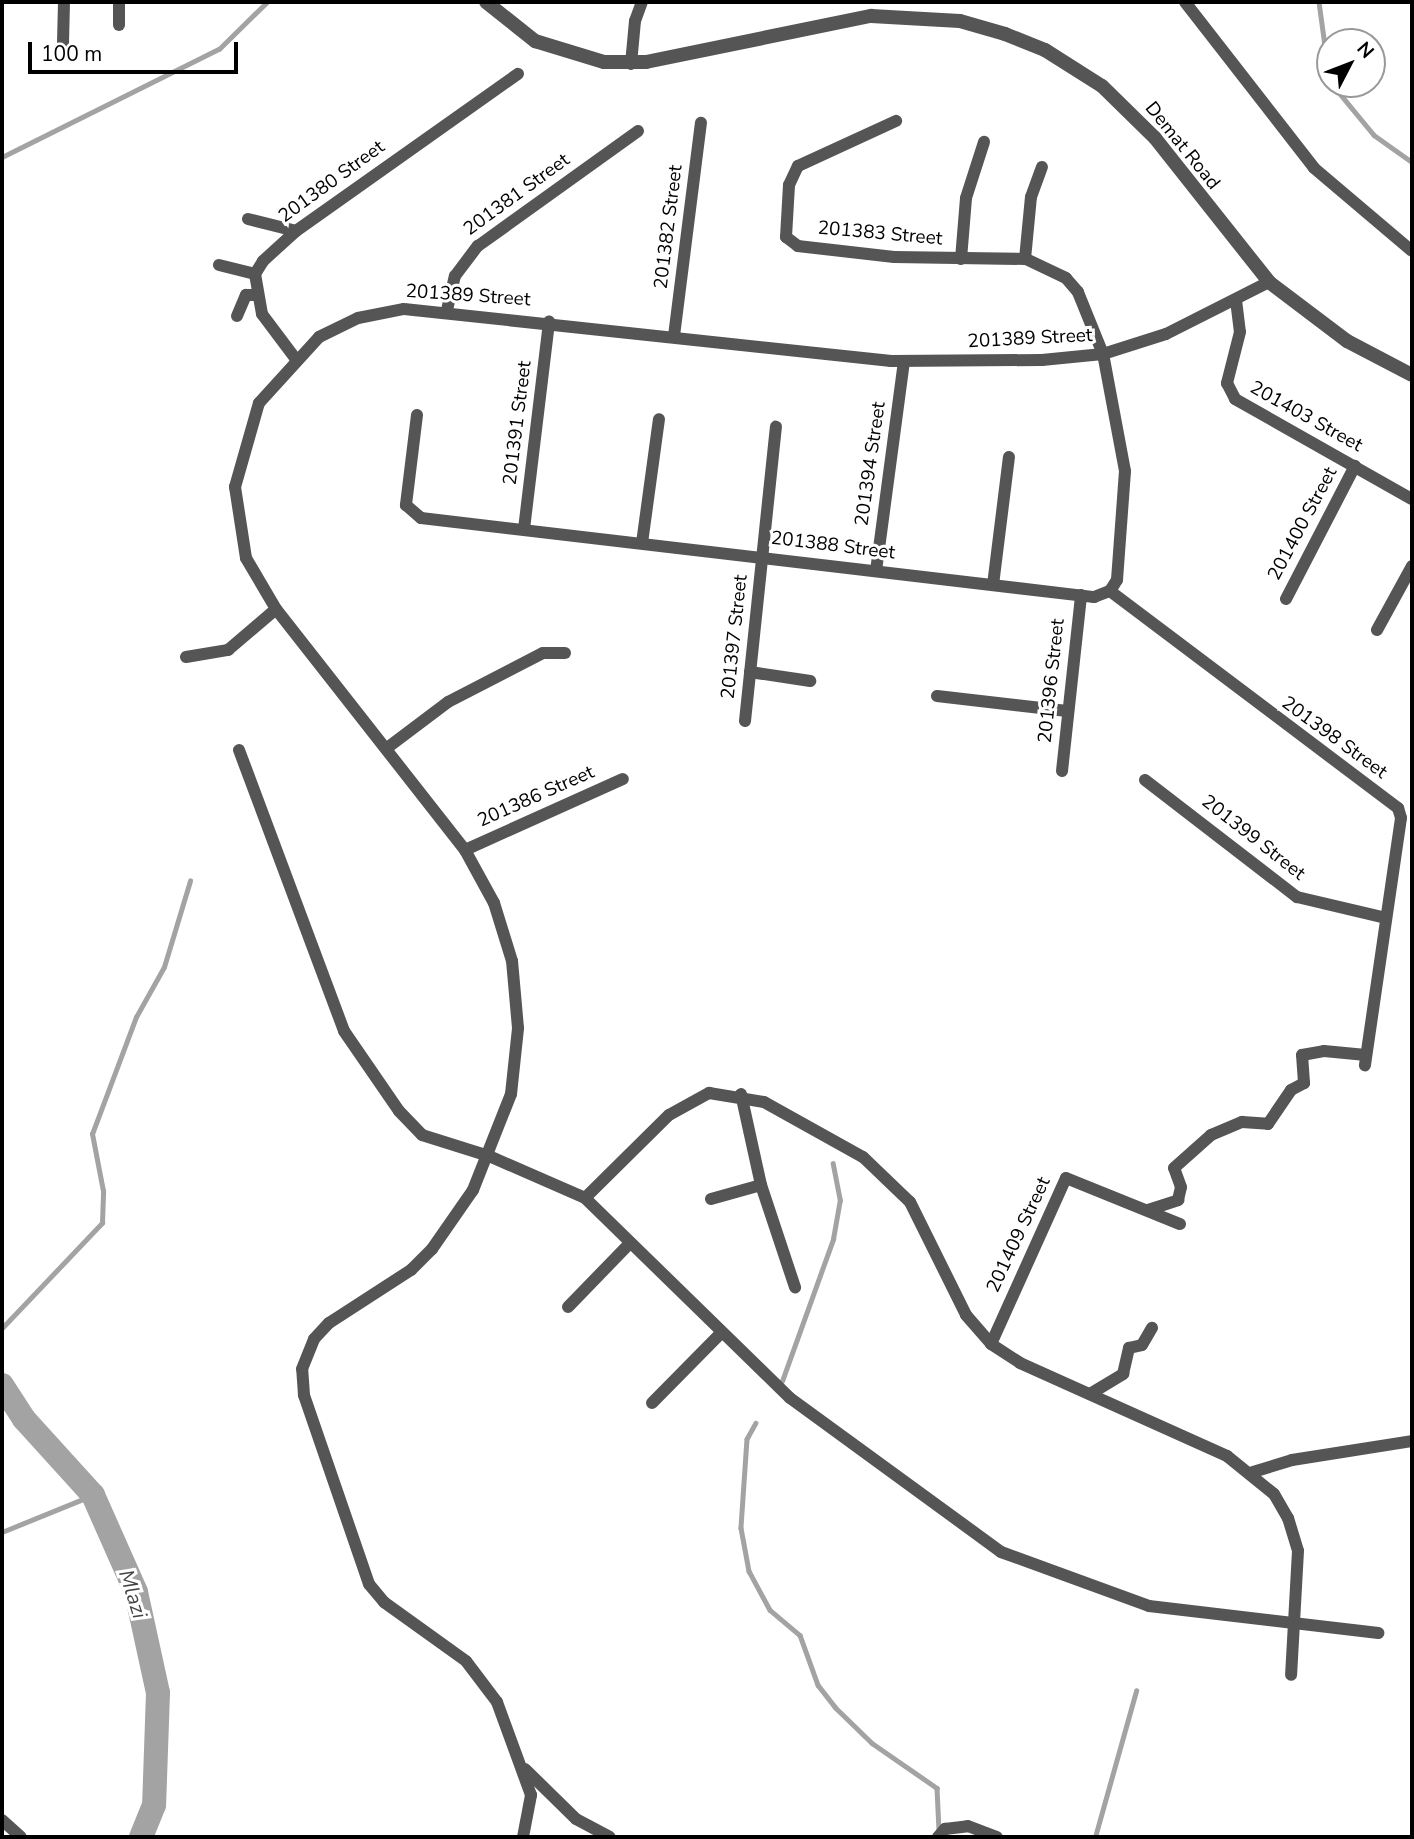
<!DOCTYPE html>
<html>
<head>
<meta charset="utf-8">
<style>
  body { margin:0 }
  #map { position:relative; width:1414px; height:1839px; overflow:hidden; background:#fff; font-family:"Nunito Sans",sans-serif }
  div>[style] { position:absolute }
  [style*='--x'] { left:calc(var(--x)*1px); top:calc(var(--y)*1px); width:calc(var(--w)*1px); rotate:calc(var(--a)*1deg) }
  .stream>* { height:4.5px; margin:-2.25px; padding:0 2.25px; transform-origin:2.25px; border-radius:2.25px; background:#a3a3a3 }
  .river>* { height:24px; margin:-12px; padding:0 12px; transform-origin:12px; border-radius:12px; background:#a3a3a3 }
  .minor>* { height:12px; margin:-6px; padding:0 6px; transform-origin:6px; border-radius:6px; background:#555 }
  .tertiary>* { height:14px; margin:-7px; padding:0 7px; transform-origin:7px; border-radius:7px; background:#555 }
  span { translate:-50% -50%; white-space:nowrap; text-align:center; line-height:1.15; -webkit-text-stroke:6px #fff; paint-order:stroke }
  .street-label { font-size:19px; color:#000 }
  .water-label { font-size:21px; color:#444; font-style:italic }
  .frame { position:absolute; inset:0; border:4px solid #000; pointer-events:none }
  .north { position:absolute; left:1316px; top:28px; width:70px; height:70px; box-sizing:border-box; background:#fff; border:2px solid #999; border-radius:50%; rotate:48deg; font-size:19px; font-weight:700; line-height:28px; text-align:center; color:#000 }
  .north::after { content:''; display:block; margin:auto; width:24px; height:32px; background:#000; clip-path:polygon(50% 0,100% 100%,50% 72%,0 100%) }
  .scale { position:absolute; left:28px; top:42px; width:210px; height:32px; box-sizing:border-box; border:4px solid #000; border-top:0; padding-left:9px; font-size:21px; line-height:24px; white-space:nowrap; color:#000; -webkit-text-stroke:5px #fff; paint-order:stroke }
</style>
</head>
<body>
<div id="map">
  <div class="stream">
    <div style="--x:1319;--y:2;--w:81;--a:82.2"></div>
    <div style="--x:1332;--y:84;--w:66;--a:50.5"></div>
    <div style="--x:1374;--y:135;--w:47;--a:35.4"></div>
    <div style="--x:2;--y:157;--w:242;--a:-26.5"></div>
    <div style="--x:219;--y:49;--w:67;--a:-44.4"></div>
    <div style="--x:2;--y:1328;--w:145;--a:-46.4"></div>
    <div style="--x:102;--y:1223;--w:32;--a:-88"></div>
    <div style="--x:103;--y:1191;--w:58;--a:-100.9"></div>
    <div style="--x:92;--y:1134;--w:125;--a:-69.4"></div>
    <div style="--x:136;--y:1017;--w:57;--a:-60.8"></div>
    <div style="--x:164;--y:967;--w:90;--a:-73.2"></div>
    <div style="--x:782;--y:1381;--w:151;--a:-70.2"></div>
    <div style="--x:833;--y:1239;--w:39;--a:-80"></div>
    <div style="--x:840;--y:1201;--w:38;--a:-101"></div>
    <div style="--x:756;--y:1423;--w:18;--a:119"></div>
    <div style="--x:747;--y:1439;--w:89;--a:93.9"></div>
    <div style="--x:741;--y:1528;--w:44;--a:79.5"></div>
    <div style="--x:749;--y:1571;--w:44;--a:61.7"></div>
    <div style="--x:770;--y:1610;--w:39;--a:40"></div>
    <div style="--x:800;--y:1635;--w:53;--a:70.2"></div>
    <div style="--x:818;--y:1685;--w:28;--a:52"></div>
    <div style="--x:835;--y:1707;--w:52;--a:44.2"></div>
    <div style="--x:872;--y:1743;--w:79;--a:34.7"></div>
    <div style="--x:937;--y:1788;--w:42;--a:87.3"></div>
    <div style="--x:2;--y:1532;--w:98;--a:-22.1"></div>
    <div style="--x:1095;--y:1837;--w:152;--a:-74.3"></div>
  </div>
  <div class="river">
    <div style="--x:2;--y:1385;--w:40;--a:57.1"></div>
    <div style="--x:24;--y:1419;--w:103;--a:47.8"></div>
    <div style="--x:93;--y:1495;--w:106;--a:66.1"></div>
    <div style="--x:136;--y:1592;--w:103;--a:77.7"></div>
    <div style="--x:158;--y:1693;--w:112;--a:92"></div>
    <div style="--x:154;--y:1805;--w:35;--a:112"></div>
  </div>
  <div class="minor">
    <div style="--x:119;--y:2;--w:23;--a:90"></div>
    <div style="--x:1185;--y:2;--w:210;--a:52.1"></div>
    <div style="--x:1314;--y:168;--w:128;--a:40.3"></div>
    <div style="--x:63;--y:43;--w:41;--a:-88.6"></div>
    <div style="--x:631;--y:64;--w:43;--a:-84.7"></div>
    <div style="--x:635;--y:21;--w:20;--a:-70"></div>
    <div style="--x:248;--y:219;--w:49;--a:14"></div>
    <div style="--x:961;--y:259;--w:61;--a:-85.3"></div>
    <div style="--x:966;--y:198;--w:59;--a:-72.2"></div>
    <div style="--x:1025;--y:259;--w:62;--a:-84.5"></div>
    <div style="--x:1031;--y:197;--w:32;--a:-70"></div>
    <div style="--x:219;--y:265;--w:37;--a:14"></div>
    <div style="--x:1236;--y:300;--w:32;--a:83"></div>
    <div style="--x:1240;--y:332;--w:53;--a:104.3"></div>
    <div style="--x:1227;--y:383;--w:18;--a:63"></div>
    <div style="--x:1235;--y:399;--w:203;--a:29.5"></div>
    <div style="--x:447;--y:310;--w:35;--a:-77"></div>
    <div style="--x:455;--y:276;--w:38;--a:-53"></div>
    <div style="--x:478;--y:246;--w:197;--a:-35.7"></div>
    <div style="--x:237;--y:316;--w:23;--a:-67"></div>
    <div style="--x:246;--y:295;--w:10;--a:0"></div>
    <div style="--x:674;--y:336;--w:215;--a:-82.8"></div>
    <div style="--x:295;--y:358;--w:55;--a:-126.9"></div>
    <div style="--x:262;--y:314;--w:41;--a:-99.9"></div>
    <div style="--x:255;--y:274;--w:15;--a:-58"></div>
    <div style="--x:263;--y:261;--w:45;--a:-42.3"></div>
    <div style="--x:296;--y:231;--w:272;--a:-35.3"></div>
    <div style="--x:417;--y:415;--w:91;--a:97"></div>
    <div style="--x:406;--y:505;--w:20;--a:41"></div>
    <div style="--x:421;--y:518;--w:678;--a:6.7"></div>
    <div style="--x:1094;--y:597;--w:17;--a:-21"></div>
    <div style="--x:1110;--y:591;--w:13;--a:-58"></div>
    <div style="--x:1117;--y:580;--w:109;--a:-85.8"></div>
    <div style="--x:1125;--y:471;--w:119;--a:-100.6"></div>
    <div style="--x:1103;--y:354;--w:67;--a:-112"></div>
    <div style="--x:1078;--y:292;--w:18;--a:-131"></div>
    <div style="--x:1066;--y:278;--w:44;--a:-154.6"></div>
    <div style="--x:1026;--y:259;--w:132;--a:-179.1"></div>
    <div style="--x:894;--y:257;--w:97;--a:-173.5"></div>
    <div style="--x:798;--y:246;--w:15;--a:-143"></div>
    <div style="--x:786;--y:237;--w:52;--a:-86.7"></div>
    <div style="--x:789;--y:185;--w:21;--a:-65"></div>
    <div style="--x:798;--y:166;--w:108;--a:-24.7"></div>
    <div style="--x:524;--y:529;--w:209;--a:-83.1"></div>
    <div style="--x:642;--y:543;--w:125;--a:-82.2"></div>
    <div style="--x:876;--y:571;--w:211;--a:-82.4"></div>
    <div style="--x:993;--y:585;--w:129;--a:-82.9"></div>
    <div style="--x:1110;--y:591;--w:361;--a:37"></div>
    <div style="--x:1398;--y:808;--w:10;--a:73"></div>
    <div style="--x:1401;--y:818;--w:250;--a:98.3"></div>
    <div style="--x:1286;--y:599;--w:150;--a:-62.6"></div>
    <div style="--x:1377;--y:630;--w:73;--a:-61.3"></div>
    <div style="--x:186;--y:657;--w:43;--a:-9.5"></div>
    <div style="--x:228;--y:650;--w:63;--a:-40.5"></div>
    <div style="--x:750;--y:672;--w:61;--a:8.5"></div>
    <div style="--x:937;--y:696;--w:131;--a:6.6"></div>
    <div style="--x:745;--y:721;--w:296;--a:-84"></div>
    <div style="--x:387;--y:748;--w:76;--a:-37"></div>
    <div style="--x:448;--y:702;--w:107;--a:-27.3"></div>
    <div style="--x:543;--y:653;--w:22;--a:0"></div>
    <div style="--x:239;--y:750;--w:300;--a:69.5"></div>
    <div style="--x:344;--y:1031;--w:97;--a:55.5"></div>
    <div style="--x:399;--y:1111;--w:33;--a:46"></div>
    <div style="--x:422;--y:1135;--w:70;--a:17.4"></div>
    <div style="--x:489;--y:1156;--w:105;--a:23.6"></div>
    <div style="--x:585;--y:1198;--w:286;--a:44.3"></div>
    <div style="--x:790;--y:1398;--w:261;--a:36.1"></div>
    <div style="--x:1001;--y:1552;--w:158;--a:20"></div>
    <div style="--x:1149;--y:1606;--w:231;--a:6.7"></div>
    <div style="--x:1062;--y:771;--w:177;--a:-83.8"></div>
    <div style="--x:1145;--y:780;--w:192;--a:37.6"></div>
    <div style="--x:1297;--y:897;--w:91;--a:13.3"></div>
    <div style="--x:465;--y:850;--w:173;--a:-24.2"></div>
    <div style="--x:741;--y:1094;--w:93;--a:77.6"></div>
    <div style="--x:761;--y:1185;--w:108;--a:71.6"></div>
    <div style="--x:585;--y:1198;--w:118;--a:-44.7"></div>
    <div style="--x:669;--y:1115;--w:46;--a:-28.8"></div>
    <div style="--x:709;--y:1093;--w:56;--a:9.3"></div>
    <div style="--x:764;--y:1102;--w:113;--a:29.1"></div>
    <div style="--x:863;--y:1157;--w:65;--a:43.8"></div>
    <div style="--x:910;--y:1202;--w:126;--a:63.6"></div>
    <div style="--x:966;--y:1315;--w:38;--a:49"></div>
    <div style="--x:991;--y:1344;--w:35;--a:33"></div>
    <div style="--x:1020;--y:1363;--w:227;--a:24.2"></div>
    <div style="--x:1227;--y:1456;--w:60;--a:39"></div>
    <div style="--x:1274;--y:1494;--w:28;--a:60"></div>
    <div style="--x:1288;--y:1518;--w:34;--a:73"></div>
    <div style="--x:1298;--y:1551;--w:124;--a:93.2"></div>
    <div style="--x:711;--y:1199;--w:52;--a:-15.6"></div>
    <div style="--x:1148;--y:1210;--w:32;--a:-18"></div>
    <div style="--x:1178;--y:1200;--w:13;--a:-77"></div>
    <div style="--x:1181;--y:1187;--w:20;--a:-110"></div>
    <div style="--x:1174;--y:1168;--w:50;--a:-41.7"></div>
    <div style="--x:1211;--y:1135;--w:34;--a:-23"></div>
    <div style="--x:1242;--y:1122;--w:26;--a:4"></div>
    <div style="--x:1268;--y:1124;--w:41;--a:-55.9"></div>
    <div style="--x:1291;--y:1090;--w:15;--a:-28"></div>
    <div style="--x:1304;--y:1083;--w:28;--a:-94"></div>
    <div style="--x:1302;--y:1055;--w:22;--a:-10"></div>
    <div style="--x:1324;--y:1051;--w:42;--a:5.4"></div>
    <div style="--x:568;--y:1307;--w:89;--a:-45.9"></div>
    <div style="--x:991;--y:1344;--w:182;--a:-65.7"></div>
    <div style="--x:1066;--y:1178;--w:123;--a:22"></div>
    <div style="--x:1090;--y:1394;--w:39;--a:-31"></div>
    <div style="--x:1123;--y:1374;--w:27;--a:-77"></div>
    <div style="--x:1129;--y:1348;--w:13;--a:-13"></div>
    <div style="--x:1142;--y:1345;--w:20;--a:-60"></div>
    <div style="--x:652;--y:1403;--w:98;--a:-45.4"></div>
    <div style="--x:1253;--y:1472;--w:41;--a:-17.1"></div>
    <div style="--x:1292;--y:1460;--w:121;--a:-9"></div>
    <div style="--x:525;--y:1769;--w:71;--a:44.4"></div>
    <div style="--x:576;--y:1819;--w:38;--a:28"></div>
    <div style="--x:2;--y:1820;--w:25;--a:42"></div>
    <div style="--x:523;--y:1837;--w:43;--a:-79.2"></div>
    <div style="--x:531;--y:1795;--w:99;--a:-110.1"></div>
    <div style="--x:497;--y:1702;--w:51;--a:-127.1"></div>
    <div style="--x:466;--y:1661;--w:101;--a:-144.3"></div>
    <div style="--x:384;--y:1602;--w:23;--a:-130"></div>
    <div style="--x:369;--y:1584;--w:200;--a:-109"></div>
    <div style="--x:304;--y:1395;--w:26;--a:-94"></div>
    <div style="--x:302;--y:1369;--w:32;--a:-68"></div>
    <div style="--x:314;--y:1339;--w:22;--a:-47"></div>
    <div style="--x:329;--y:1323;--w:98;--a:-32.9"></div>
    <div style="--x:411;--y:1270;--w:30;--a:-45"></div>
    <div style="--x:432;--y:1249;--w:72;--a:-55.2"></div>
    <div style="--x:473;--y:1190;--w:103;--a:-68.4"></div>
    <div style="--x:511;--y:1094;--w:66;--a:-83.9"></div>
    <div style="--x:518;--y:1028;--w:67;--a:-95.1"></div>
    <div style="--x:512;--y:961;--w:61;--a:-107.2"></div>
    <div style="--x:494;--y:903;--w:60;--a:-118.7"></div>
    <div style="--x:465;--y:850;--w:306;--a:-128.1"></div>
    <div style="--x:276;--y:609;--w:59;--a:-120.5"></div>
    <div style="--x:246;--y:558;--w:72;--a:-98.8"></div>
    <div style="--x:235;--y:487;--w:87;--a:-74.1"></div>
    <div style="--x:259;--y:403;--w:89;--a:-47.7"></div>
    <div style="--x:319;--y:337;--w:43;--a:-26"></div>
    <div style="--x:358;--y:318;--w:47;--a:-11.1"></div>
    <div style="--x:404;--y:309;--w:490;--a:6.1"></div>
    <div style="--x:891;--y:361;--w:151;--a:-0.4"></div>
    <div style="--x:1042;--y:360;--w:61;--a:-5.6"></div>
    <div style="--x:1103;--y:354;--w:66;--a:-17.6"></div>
    <div style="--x:1166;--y:334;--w:115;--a:-26.8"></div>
    <div style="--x:938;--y:1837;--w:11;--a:-49"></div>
    <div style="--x:945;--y:1829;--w:23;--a:-7"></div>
    <div style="--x:968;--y:1826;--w:31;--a:21"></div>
  </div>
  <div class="tertiary">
    <div style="--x:486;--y:2;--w:63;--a:38.5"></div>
    <div style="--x:535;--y:41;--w:72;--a:16.9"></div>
    <div style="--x:604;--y:62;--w:42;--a:0"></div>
    <div style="--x:646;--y:62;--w:230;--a:-11.6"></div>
    <div style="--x:871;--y:16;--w:89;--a:3.2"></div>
    <div style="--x:960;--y:21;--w:47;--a:16.1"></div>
    <div style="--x:1005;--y:34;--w:43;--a:21.8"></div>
    <div style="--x:1045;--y:50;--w:67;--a:32.3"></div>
    <div style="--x:1102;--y:86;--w:74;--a:44.5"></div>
    <div style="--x:1155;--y:138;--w:184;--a:51.6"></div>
    <div style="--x:1269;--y:282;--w:98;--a:37.1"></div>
    <div style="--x:1347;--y:341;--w:73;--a:27.6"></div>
  </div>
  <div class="street-label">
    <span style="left:1182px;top:146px;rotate:51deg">Demat Road</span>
    <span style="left:332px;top:182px;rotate:-36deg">201380 Street</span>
    <span style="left:517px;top:195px;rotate:-36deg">201381 Street</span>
    <span style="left:669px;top:227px;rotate:-83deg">201382 Street</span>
    <span style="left:880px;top:234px;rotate:5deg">201383 Street</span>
    <span style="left:468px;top:296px;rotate:4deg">201389 Street</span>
    <span style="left:1030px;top:339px;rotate:-3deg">201389 Street</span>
    <span style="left:1306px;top:417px;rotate:29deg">201403 Street</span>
    <span style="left:518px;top:423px;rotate:-83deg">201391 Street</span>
    <span style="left:871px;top:464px;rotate:-82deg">201394 Street</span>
    <span style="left:1303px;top:524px;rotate:-62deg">201400 Street</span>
    <span style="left:833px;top:546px;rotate:7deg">201388 Street</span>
    <span style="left:735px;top:637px;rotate:-84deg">201397 Street</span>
    <span style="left:1052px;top:681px;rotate:-84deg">201396 Street</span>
    <span style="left:1334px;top:738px;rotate:36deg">201398 Street</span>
    <span style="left:536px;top:797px;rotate:-24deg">201386 Street</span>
    <span style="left:1253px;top:838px;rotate:38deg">201399 Street</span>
    <span style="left:1019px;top:1235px;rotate:-65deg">201409 Street</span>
  </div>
  <div class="water-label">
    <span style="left:133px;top:1594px;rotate:72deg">Mlazi</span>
  </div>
  <div class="frame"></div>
  <div class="north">N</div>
  <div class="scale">100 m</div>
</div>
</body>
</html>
